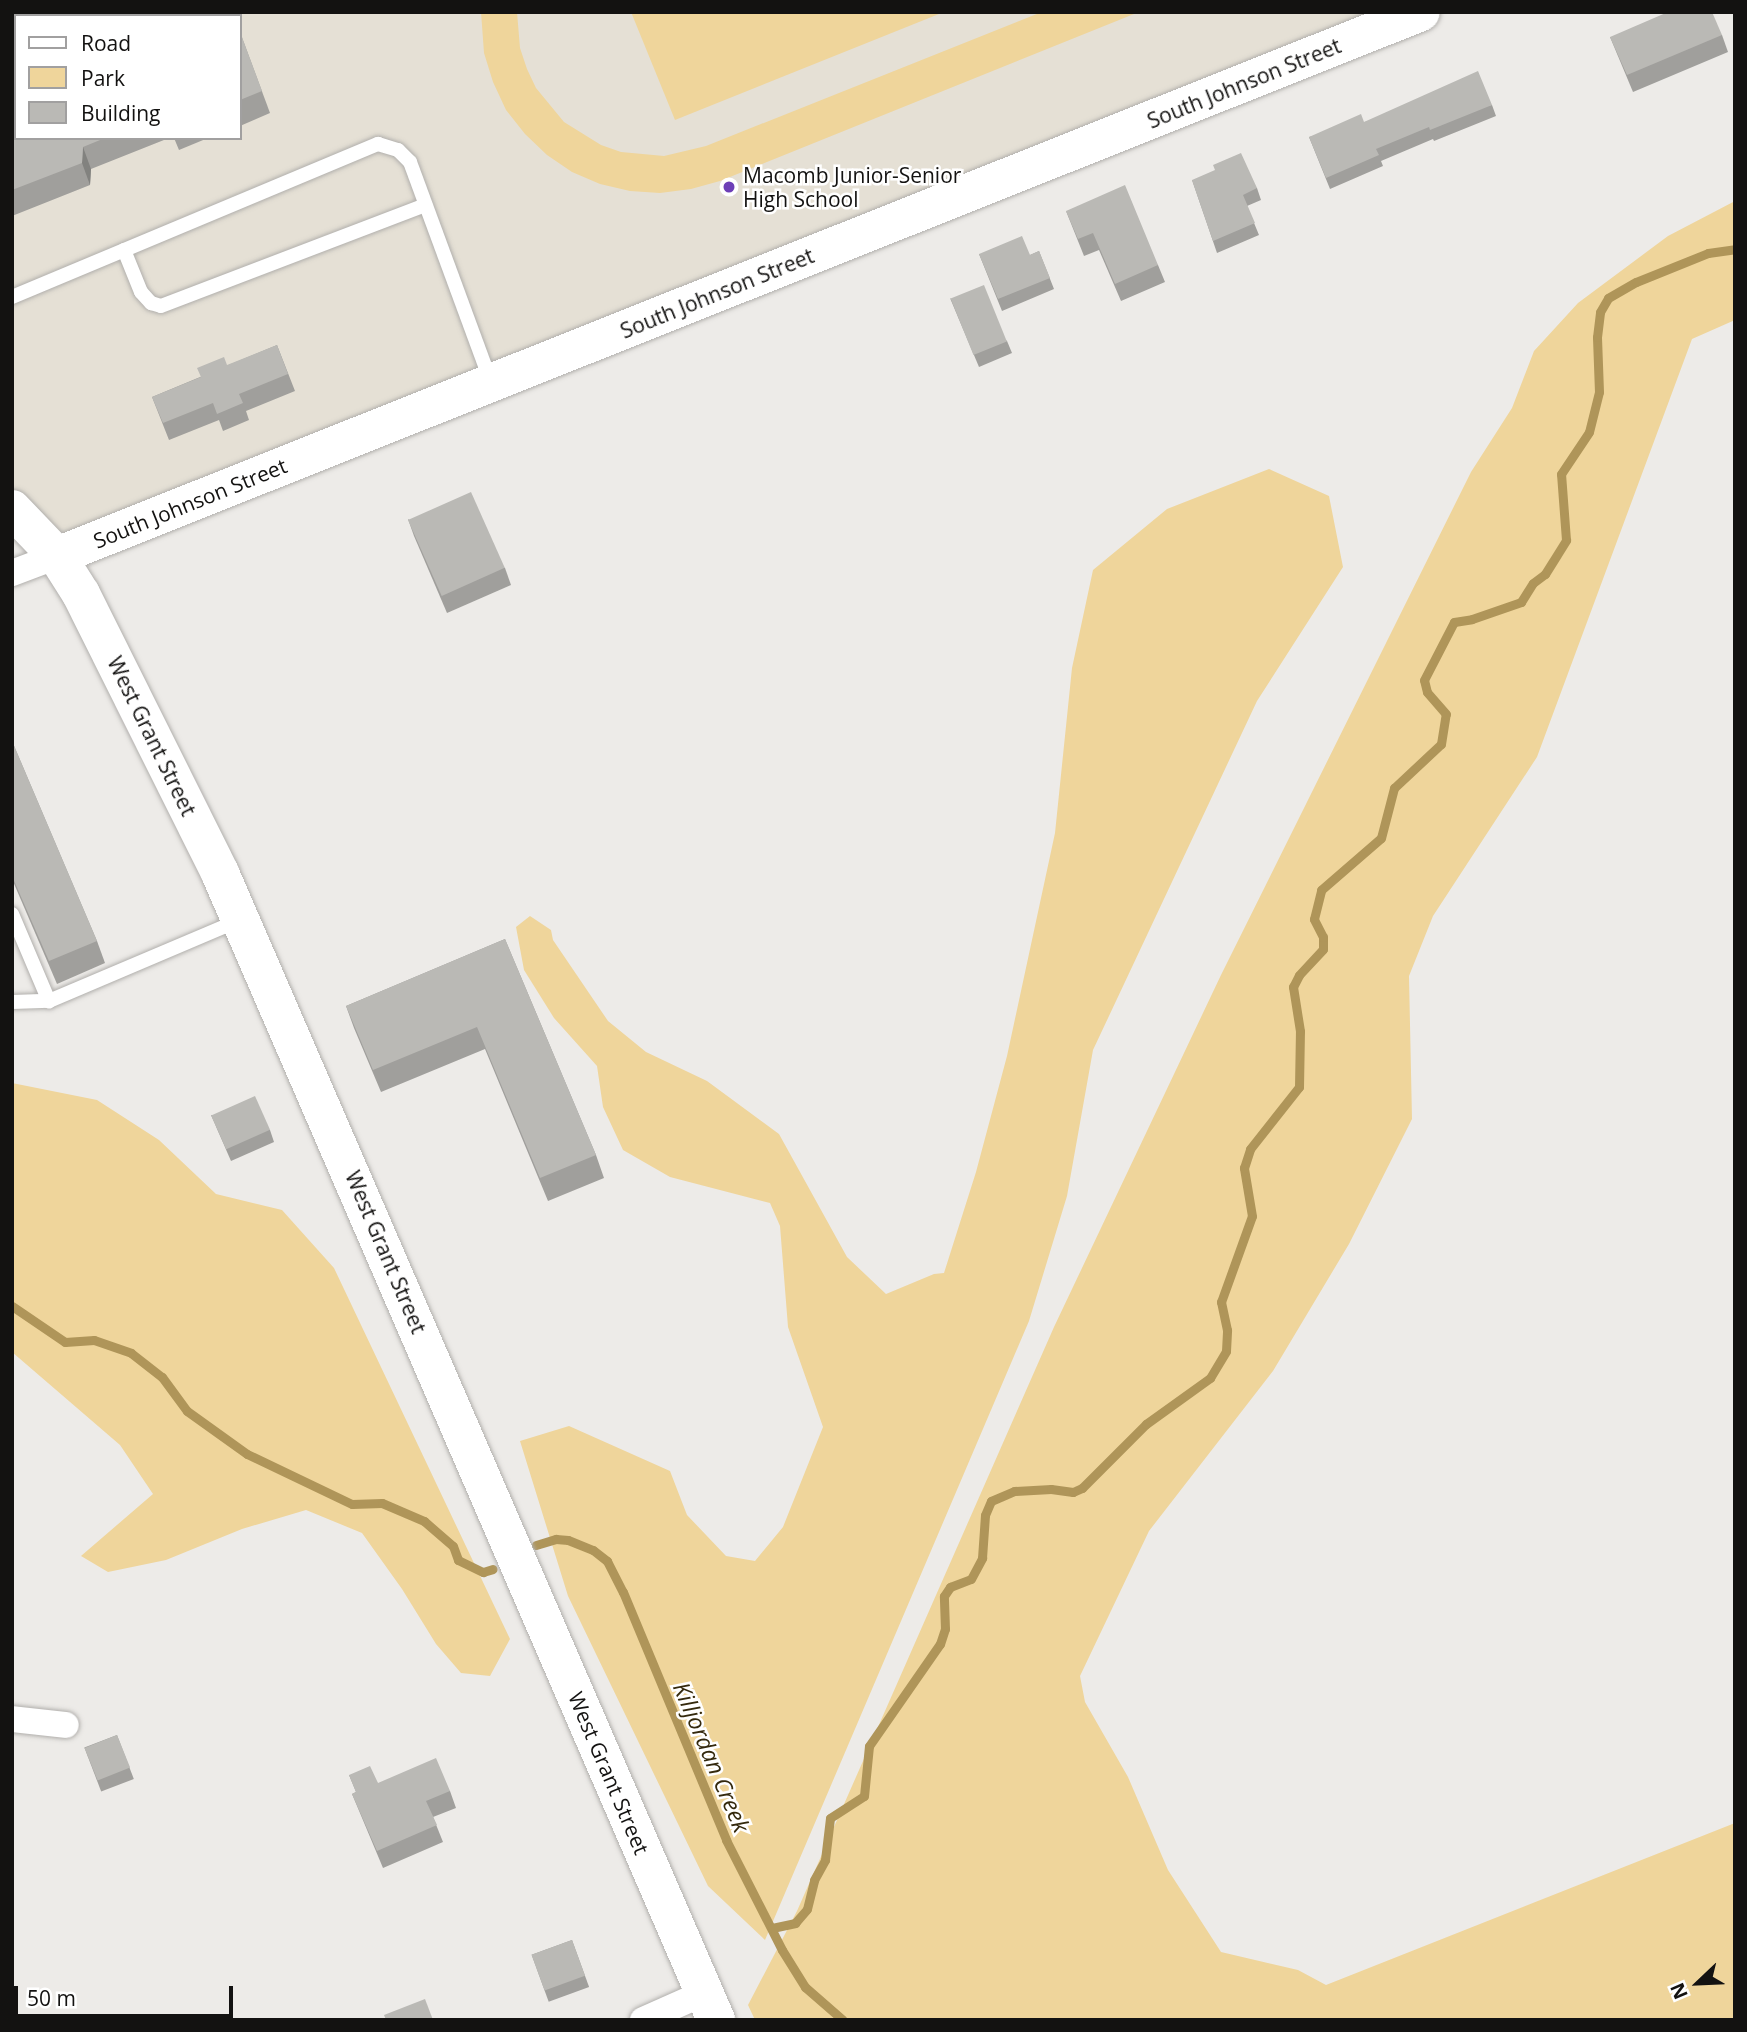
<!DOCTYPE html>
<html>
<head>
<meta charset="utf-8">
<style>
  body { margin:0 }
  #map { position:relative; width:1747px; height:2032px; overflow:hidden; background:#edebe8; font-family:"Open Sans",sans-serif }
  div>[style] { position:absolute }
  [style*='--x'] { left:calc(var(--x)*1px); top:calc(var(--y)*1px); width:calc(var(--w)*1px); rotate:calc(var(--a)*1deg) }
  .built>* { inset:0; background:#e5e0d5 }
  .green>* { inset:0; background:#efd59b }
  .stream>* { height:9px; margin:-4.5px; padding:0 4.5px; transform-origin:4.5px; border-radius:4.5px; background:#af9559 }
  .roads { filter:drop-shadow(0 0 2px #b1afac) drop-shadow(0 0 2px #b1afac) }
  .lane>* { height:14px; margin:-7px; padding:0 7px; transform-origin:7px; border-radius:7px; background:#fff }
  .street>* { height:26px; margin:-13px; padding:0 13px; transform-origin:13px; border-radius:13px; background:#fff }
  .secondary>* { height:38px; margin:-19px; padding:0 19px; transform-origin:19px; border-radius:19px; background:#fff }
  .wall>* { inset:0; background:#a09f9c; transform-origin:0 0 }
  .shaded-wall>* { inset:0; background:#82827f }
  .building>* { inset:0; background:#bab9b5; transform-origin:0 0 }
  .dots>* { width:19px; height:19px; translate:-50% -50%; box-sizing:border-box; border:4px solid #fff; border-radius:50% }
  span { translate:-50% -50%; white-space:nowrap; text-align:center; line-height:1.15; -webkit-text-stroke:5px #fff; paint-order:stroke }
  .street-label { font-size:21px; color:#131211 }
  .poi-label { font-size:21px; color:#131211 }
  .left { translate:0 -50%; text-align:left }
  .water-label { font-size:23px; color:#34290d; font-style:italic }
  .frame { position:absolute; inset:0; border:14px solid #131211; pointer-events:none }
  .legend { position:absolute; left:14px; top:14px; width:228px; height:126px; box-sizing:border-box; background:#fff; border:2px solid #a1a0a0; margin:0; padding:9px 12px; list-style:none; font-size:21px; color:#131211 }
  .legend li { display:flex; align-items:center; gap:14px; height:35px }
  .legend b { width:35px; border:2px solid #a1a0a0 }
  .north { position:absolute; left:1663px; top:1948px; width:70px; height:70px; -webkit-text-stroke:5px #fff; paint-order:stroke; rotate:247deg; font-size:19px; font-weight:700; line-height:28px; text-align:center; color:#131211 }
  .north::after { content:''; display:block; margin:auto; width:24px; height:32px; background:#131211; clip-path:polygon(50% 0,100% 100%,50% 72%,0 100%) }
  .scale { position:absolute; left:14px; top:1986px; width:219px; height:32px; box-sizing:border-box; border:4px solid #131211; border-top:0; padding-left:9px; font-size:21px; line-height:24px; white-space:nowrap; color:#131211; -webkit-text-stroke:5px #fff; paint-order:stroke }
</style>
</head>
<body>
<div id="map">
  <div class="built">
    <div style="clip-path:polygon(47px 12px,1421px 12px,57px 556px,12px 509px,12px 26px,16px 24px,16px 138px,240px 138px,240px 16px,38px 16px)"></div>
  </div>
  <div class="green">
    <div style="clip-path:polygon(481px 12px,517px 12px,520px 48px,527px 69px,536px 88px,564px 122px,601px 145px,621px 152px,664px 156px,706px 146px,1042px 12px,1139px 12px,720px 181px,691px 189px,660px 193px,630px 191px,600px 184px,572px 172px,547px 155px,525px 134px,506px 110px,493px 82px,484px 53px)"></div>
    <div style="clip-path:polygon(631px 12px,944px 12px,675px 120px)"></div>
    <div style="clip-path:polygon(1735px 201px,1735px 320px,1692px 339px,1537px 757px,1433px 916px,1409px 976px,1412px 1119px,1349px 1244px,1273px 1371px,1149px 1531px,1080px 1676px,1085px 1702px,1128px 1777px,1168px 1870px,1221px 1952px,1298px 1970px,1326px 1985px,1735px 1823px,1735px 2020px,755px 2020px,748px 2005px,797px 1911px,1054px 1327px,1221px 975px,1471px 472px,1512px 408px,1534px 351px,1578px 303px,1668px 236px)"></div>
    <div style="clip-path:polygon(1269px 469px,1329px 496px,1343px 567px,1257px 701px,1093px 1050px,1067px 1196px,1029px 1321px,765px 1940px,708px 1886px,568px 1596px,520px 1441px,569px 1426px,670px 1471px,687px 1515px,726px 1556px,755px 1561px,783px 1527px,823px 1427px,788px 1327px,780px 1226px,770px 1203px,670px 1177px,623px 1150px,603px 1107px,597px 1066px,554px 1018px,524px 970px,516px 927px,530px 916px,551px 930px,553px 940px,608px 1021px,646px 1052px,707px 1081px,779px 1134px,847px 1257px,886px 1294px,934px 1274px,944px 1273px,976px 1172px,1007px 1056px,1055px 833px,1072px 668px,1093px 570px,1167px 509px)"></div>
    <div style="clip-path:polygon(12px 1083px,97px 1100px,159px 1140px,216px 1194px,282px 1210px,334px 1268px,510px 1639px,490px 1676px,461px 1673px,436px 1644px,402px 1589px,362px 1533px,306px 1510px,242px 1529px,166px 1560px,108px 1572px,81px 1556px,153px 1494px,120px 1445px,12px 1352px)"></div>
  </div>
  <div class="stream">
    <div style="--x:12;--y:1306;--w:64;--a:34.2"></div>
    <div style="--x:65;--y:1342;--w:29;--a:-4"></div>
    <div style="--x:94;--y:1340;--w:39;--a:19"></div>
    <div style="--x:131;--y:1353;--w:39;--a:38"></div>
    <div style="--x:162;--y:1377;--w:42;--a:53.7"></div>
    <div style="--x:187;--y:1411;--w:74;--a:35.6"></div>
    <div style="--x:247;--y:1454;--w:116;--a:25.5"></div>
    <div style="--x:352;--y:1504;--w:30;--a:-2"></div>
    <div style="--x:382;--y:1503;--w:46;--a:23.2"></div>
    <div style="--x:424;--y:1521;--w:38;--a:41"></div>
    <div style="--x:453;--y:1546;--w:15;--a:70"></div>
    <div style="--x:458;--y:1560;--w:28;--a:26"></div>
    <div style="--x:483;--y:1572;--w:10;--a:-17"></div>
    <div style="--x:536;--y:1545;--w:21;--a:-17"></div>
    <div style="--x:556;--y:1539;--w:12;--a:5"></div>
    <div style="--x:568;--y:1540;--w:27;--a:22"></div>
    <div style="--x:593;--y:1550;--w:18;--a:38"></div>
    <div style="--x:607;--y:1561;--w:35;--a:63"></div>
    <div style="--x:623;--y:1592;--w:269;--a:67.4"></div>
    <div style="--x:726;--y:1840;--w:123;--a:63"></div>
    <div style="--x:782;--y:1950;--w:44;--a:58.1"></div>
    <div style="--x:805;--y:1987;--w:50;--a:41"></div>
    <div style="--x:772;--y:1928;--w:24;--a:-12"></div>
    <div style="--x:795;--y:1923;--w:18;--a:-49"></div>
    <div style="--x:807;--y:1909;--w:30;--a:-76"></div>
    <div style="--x:814;--y:1880;--w:23;--a:-61"></div>
    <div style="--x:825;--y:1860;--w:42;--a:-83.2"></div>
    <div style="--x:830;--y:1818;--w:40;--a:-32.9"></div>
    <div style="--x:864;--y:1796;--w:50;--a:-84.3"></div>
    <div style="--x:869;--y:1746;--w:124;--a:-55.2"></div>
    <div style="--x:940;--y:1644;--w:16;--a:-72"></div>
    <div style="--x:945;--y:1629;--w:33;--a:-92"></div>
    <div style="--x:944;--y:1596;--w:11;--a:-56"></div>
    <div style="--x:950;--y:1587;--w:22;--a:-21"></div>
    <div style="--x:971;--y:1579;--w:24;--a:-62"></div>
    <div style="--x:982;--y:1558;--w:43;--a:-86"></div>
    <div style="--x:985;--y:1515;--w:15;--a:-67"></div>
    <div style="--x:991;--y:1501;--w:25;--a:-23"></div>
    <div style="--x:1014;--y:1491;--w:37;--a:-3"></div>
    <div style="--x:1051;--y:1489;--w:22;--a:8"></div>
    <div style="--x:1073;--y:1492;--w:10;--a:-24"></div>
    <div style="--x:1082;--y:1488;--w:91;--a:-45"></div>
    <div style="--x:1146;--y:1424;--w:79;--a:-35.7"></div>
    <div style="--x:1210;--y:1378;--w:31;--a:-59"></div>
    <div style="--x:1226;--y:1351;--w:21;--a:-87"></div>
    <div style="--x:1227;--y:1330;--w:29;--a:-102"></div>
    <div style="--x:1221;--y:1302;--w:91;--a:-70.2"></div>
    <div style="--x:1252;--y:1216;--w:49;--a:-99.5"></div>
    <div style="--x:1244;--y:1168;--w:20;--a:-72"></div>
    <div style="--x:1250;--y:1149;--w:79;--a:-51.7"></div>
    <div style="--x:1299;--y:1087;--w:56;--a:-89"></div>
    <div style="--x:1300;--y:1031;--w:45;--a:-99"></div>
    <div style="--x:1293;--y:987;--w:13;--a:-63"></div>
    <div style="--x:1299;--y:975;--w:35;--a:-47"></div>
    <div style="--x:1323;--y:949;--w:12;--a:-90"></div>
    <div style="--x:1323;--y:937;--w:20;--a:-117"></div>
    <div style="--x:1314;--y:919;--w:30;--a:-76"></div>
    <div style="--x:1321;--y:890;--w:79;--a:-40.9"></div>
    <div style="--x:1381;--y:838;--w:52;--a:-75.4"></div>
    <div style="--x:1394;--y:788;--w:64;--a:-43.1"></div>
    <div style="--x:1441;--y:744;--w:30;--a:-81"></div>
    <div style="--x:1446;--y:714;--w:29;--a:-131"></div>
    <div style="--x:1427;--y:692;--w:12;--a:-104"></div>
    <div style="--x:1424;--y:680;--w:65;--a:-62.7"></div>
    <div style="--x:1454;--y:622;--w:18;--a:-9"></div>
    <div style="--x:1472;--y:619;--w:52;--a:-19.1"></div>
    <div style="--x:1521;--y:602;--w:22;--a:-58"></div>
    <div style="--x:1533;--y:583;--w:15;--a:-37"></div>
    <div style="--x:1545;--y:574;--w:40;--a:-58"></div>
    <div style="--x:1566;--y:540;--w:66;--a:-94.3"></div>
    <div style="--x:1561;--y:474;--w:50;--a:-56.3"></div>
    <div style="--x:1589;--y:432;--w:41;--a:-76"></div>
    <div style="--x:1599;--y:392;--w:55;--a:-92.1"></div>
    <div style="--x:1597;--y:337;--w:25;--a:-83"></div>
    <div style="--x:1600;--y:312;--w:16;--a:-60"></div>
    <div style="--x:1608;--y:298;--w:32;--a:-30"></div>
    <div style="--x:1636;--y:282;--w:78;--a:-21.9"></div>
    <div style="--x:1708;--y:253;--w:27;--a:-8"></div>
  </div>
  <div class="roads">
    <div class="lane">
      <div style="--x:124;--y:250;--w:45;--a:68"></div>
      <div style="--x:141;--y:292;--w:15;--a:48"></div>
      <div style="--x:151;--y:303;--w:10;--a:17"></div>
      <div style="--x:161;--y:306;--w:283;--a:-20.9"></div>
      <div style="--x:12;--y:297;--w:397;--a:-22.7"></div>
      <div style="--x:378;--y:144;--w:21;--a:17"></div>
      <div style="--x:398;--y:150;--w:17;--a:45"></div>
      <div style="--x:410;--y:162;--w:234;--a:69.8"></div>
      <div style="--x:12;--y:914;--w:95;--a:67"></div>
      <div style="--x:12;--y:1002;--w:37;--a:-2"></div>
      <div style="--x:49;--y:1001;--w:207;--a:-23"></div>
    </div>
    <div class="street">
      <div style="--x:12;--y:573;--w:48;--a:-20.7"></div>
      <div style="--x:12;--y:1719;--w:54;--a:6.3"></div>
      <div style="--x:643;--y:2020;--w:67;--a:-23.9"></div>
    </div>
    <div class="secondary">
      <div style="--x:12;--y:509;--w:65;--a:46.2"></div>
      <div style="--x:57;--y:556;--w:45;--a:57.7"></div>
      <div style="--x:81;--y:594;--w:312;--a:63.5"></div>
      <div style="--x:220;--y:873;--w:1250;--a:66.61"></div>
      <div style="--x:57;--y:556;--w:1468;--a:-21.74"></div>
    </div>
  </div>
  <div class="wall">
    <div style="clip-path:polygon(240px 32px,270px 113px,240px 126px)"></div>
    <div style="clip-path:polygon(1722px 35px,1728px 52px,1633px 92px,1610px 37px)"></div>
    <div style="clip-path:polygon(12px 102px,16px 138px,169px 138px,91px 169px,90px 185px,12px 216px)"></div>
    <div style="clip-path:polygon(1492px 105px,1496px 116px,1434px 141px,1433px 139px,1381px 161px,1383px 166px,1330px 189px,1309px 137px,1364px 122px)"></div>
    <div style="clip-path:polygon(174px 138px,208px 138px,179px 150px)"></div>
    <div style="clip-path:polygon(1192px 180px,1257px 188px,1261px 200px,1247px 206px,1259px 235px,1217px 253px)"></div>
    <div style="clip-path:polygon(1066px 211px,1158px 265px,1165px 282px,1121px 301px,1099px 250px,1084px 256px)"></div>
    <div style="clip-path:polygon(1039px 251px,1054px 289px,1002px 311px,979px 254px,1030px 255px)"></div>
    <div style="clip-path:polygon(950px 298px,1007px 341px,1012px 353px,979px 367px)"></div>
    <div style="clip-path:polygon(277px 345px,295px 391px,246px 411px,249px 420px,223px 431px,219px 420px,169px 440px,152px 397px)"></div>
    <div style="clip-path:polygon(408px 519px,505px 568px,511px 585px,447px 613px,414px 536px)"></div>
    <div style="clip-path:polygon(12px 741px,97px 941px,105px 963px,57px 984px,12px 879px)"></div>
    <div style="clip-path:polygon(505px 939px,596px 1155px,604px 1178px,548px 1201px,485px 1049px,381px 1092px,354px 1028px,346px 1006px)"></div>
    <div style="clip-path:polygon(211px 1115px,270px 1130px,274px 1142px,231px 1161px)"></div>
    <div style="left:117px;top:1735px;width:47px;height:35px;rotate:69deg"></div>
    <div style="clip-path:polygon(349px 1775px,378px 1783px,450px 1791px,456px 1808px,433px 1817px,443px 1842px,383px 1868px,352px 1794px,356px 1792px)"></div>
    <div style="left:572px;top:1940px;width:50px;height:43px;rotate:70deg"></div>
  </div>
  <div class="shaded-wall">
    <div style="clip-path:polygon(83px 147px,91px 169px,90px 185px,82px 163px)"></div>
  </div>
  <div class="building">
    <div style="clip-path:polygon(1668px 12px,1712px 12px,1722px 35px,1627px 75px,1610px 37px)"></div>
    <div style="clip-path:polygon(240px 32px,262px 91px,240px 100px)"></div>
    <div style="clip-path:polygon(16px 67px,16px 79px,12px 70px,12px 69px)"></div>
    <div style="clip-path:polygon(1478px 71px,1492px 105px,1430px 130px,1429px 127px,1376px 149px,1379px 155px,1326px 178px,1309px 137px,1361px 114px,1364px 122px)"></div>
    <div style="clip-path:polygon(16px 101px,16px 138px,105px 138px,83px 147px,82px 163px,12px 190px,12px 102px)"></div>
    <div style="clip-path:polygon(1241px 153px,1257px 188px,1243px 195px,1255px 223px,1213px 241px,1192px 180px,1215px 170px,1213px 165px)"></div>
    <div style="clip-path:polygon(1125px 185px,1158px 265px,1115px 284px,1093px 233px,1078px 239px,1066px 211px)"></div>
    <div style="clip-path:polygon(1022px 236px,1030px 255px,1039px 251px,1050px 278px,998px 299px,979px 254px)"></div>
    <div style="left:984px;top:285px;width:61px;height:36px;rotate:68deg"></div>
    <div style="clip-path:polygon(277px 345px,288px 374px,239px 394px,243px 403px,217px 414px,213px 403px,163px 423px,152px 397px,201px 377px,197px 368px,224px 357px,227px 365px)"></div>
    <div style="left:471px;top:492px;width:83px;height:69px;rotate:66deg"></div>
    <div style="clip-path:polygon(12px 741px,97px 941px,49px 961px,12px 876px)"></div>
    <div style="clip-path:polygon(505px 939px,596px 1155px,540px 1178px,477px 1027px,373px 1070px,346px 1006px)"></div>
    <div style="left:255px;top:1096px;width:37px;height:48px;rotate:66deg"></div>
    <div style="left:117px;top:1735px;width:35px;height:35px;rotate:68deg"></div>
    <div style="clip-path:polygon(436px 1758px,450px 1791px,426px 1801px,437px 1825px,377px 1851px,352px 1794px,356px 1792px,349px 1775px,370px 1766px,378px 1783px)"></div>
    <div style="left:572px;top:1940px;width:38px;height:43px;rotate:70deg"></div>
    <div style="clip-path:polygon(425px 1999px,433px 2020px,386px 2020px,384px 2015px)"></div>
  </div>
  <div class="dots">
    <div style="left:729px;top:187px;background:#6d3fb7"></div>
  </div>
  <div class="street-label">
    <span style="left:1244px;top:83px;rotate:-22deg">South Johnson Street</span>
    <span style="left:717px;top:293px;rotate:-22deg">South Johnson Street</span>
    <span style="left:190px;top:503px;rotate:-22deg">South Johnson Street</span>
    <span style="left:152px;top:736px;rotate:64deg">West Grant Street</span>
    <span style="left:386px;top:1252px;rotate:67deg">West Grant Street</span>
    <span style="left:609px;top:1773px;rotate:67deg">West Grant Street</span>
  </div>
  <div class="poi-label">
    <span class="left" style="left:743px;top:187px">Macomb Junior-Senior<br>High School</span>
  </div>
  <div class="water-label">
    <span style="left:712px;top:1757px;rotate:67deg">Killjordan Creek</span>
  </div>
  <div class="frame"></div>
  <ul class="legend">
  <li><b style="height:9px;background:#fff"></b>Road</li>
  <li><b style="height:19px;background:#efd59b"></b>Park</li>
  <li><b style="height:19px;background:#bab9b5"></b>Building</li>
  </ul>
  <div class="north">N</div>
  <div class="scale">50 m</div>
</div>
</body>
</html>
